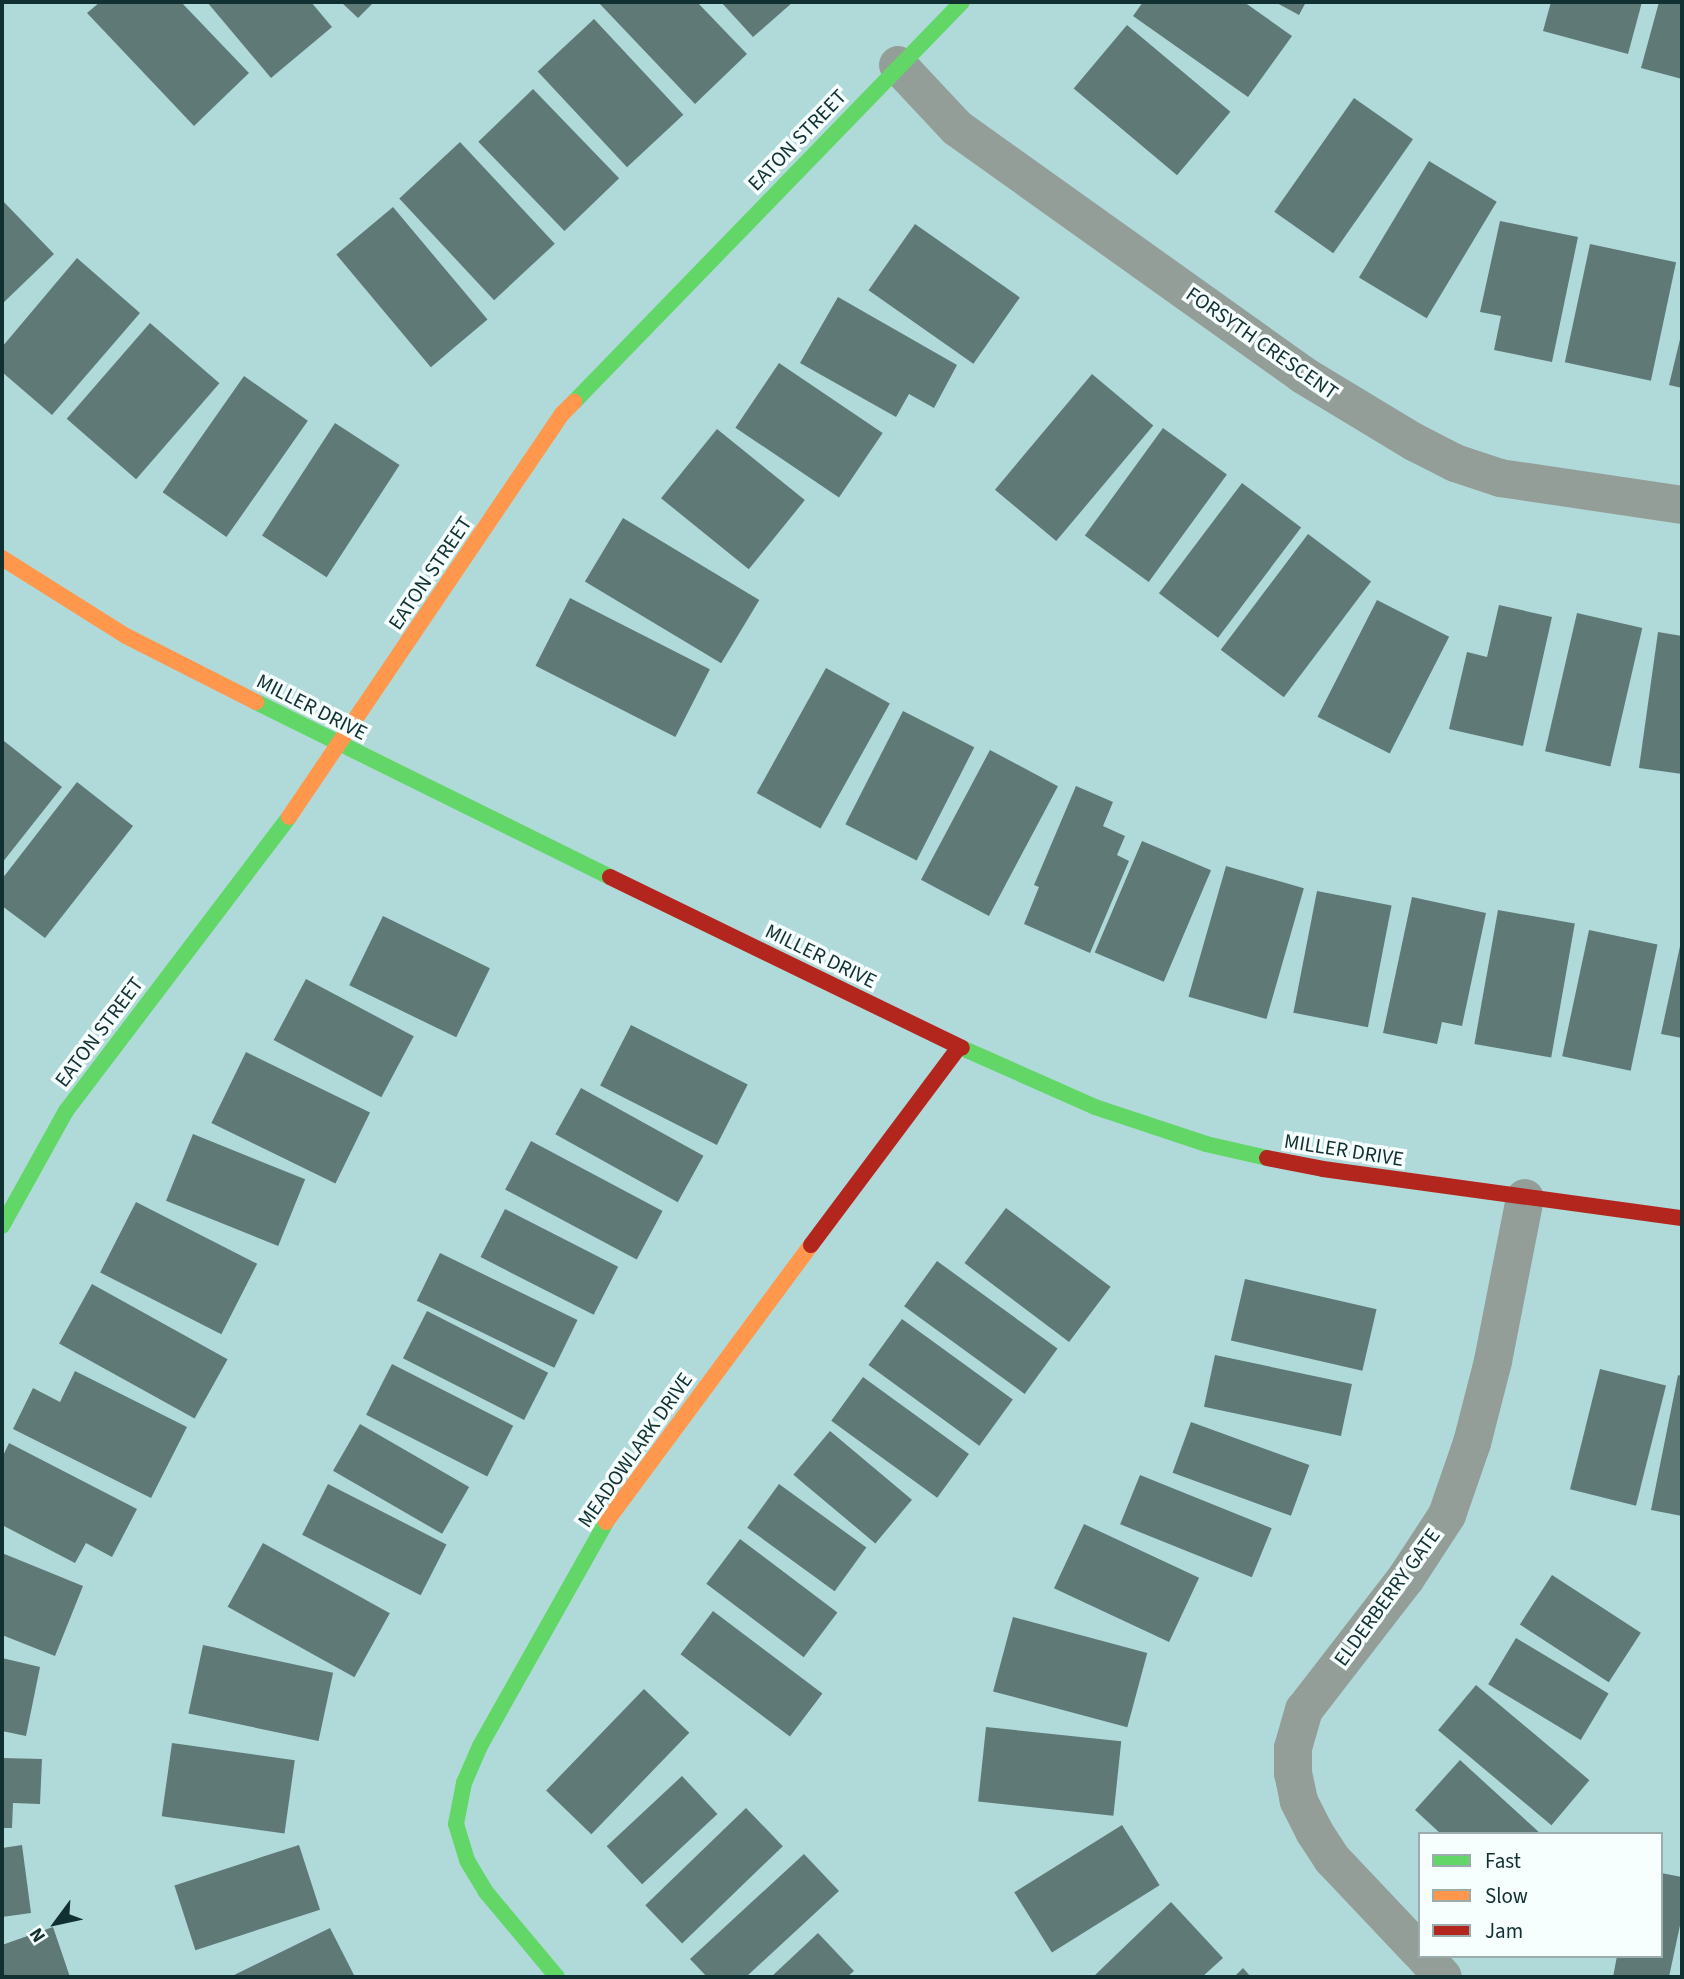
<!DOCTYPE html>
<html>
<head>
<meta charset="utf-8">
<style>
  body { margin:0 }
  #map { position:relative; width:1684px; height:1979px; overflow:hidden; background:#b0dada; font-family:"Source Sans 3",sans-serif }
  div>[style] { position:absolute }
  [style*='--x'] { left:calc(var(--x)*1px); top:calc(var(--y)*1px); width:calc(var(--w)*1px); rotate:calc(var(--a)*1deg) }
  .building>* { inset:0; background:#5f7977; transform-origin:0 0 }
  .street>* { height:38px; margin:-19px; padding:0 19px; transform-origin:19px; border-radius:19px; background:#949e98 }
  .fast>* { height:16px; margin:-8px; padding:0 8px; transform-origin:8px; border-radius:8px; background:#63d668 }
  .slow>* { height:16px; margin:-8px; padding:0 8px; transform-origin:8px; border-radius:8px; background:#ff974d }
  .jam>* { height:16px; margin:-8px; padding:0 8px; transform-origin:8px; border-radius:8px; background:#b3261e }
  span { translate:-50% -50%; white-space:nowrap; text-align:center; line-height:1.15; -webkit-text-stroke:7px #f7fefe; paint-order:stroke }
  .street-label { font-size:21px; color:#103031 }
  .frame { position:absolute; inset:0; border:4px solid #103031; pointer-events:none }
  .legend { position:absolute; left:1418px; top:1832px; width:245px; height:126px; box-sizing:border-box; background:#f7fefe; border:2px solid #9bacac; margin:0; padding:9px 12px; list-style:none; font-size:21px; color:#103031 }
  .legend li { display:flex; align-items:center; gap:14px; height:35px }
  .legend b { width:35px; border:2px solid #9bacac }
  .north { position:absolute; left:21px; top:1888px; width:70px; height:70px; -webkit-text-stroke:5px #f7fefe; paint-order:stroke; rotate:237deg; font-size:19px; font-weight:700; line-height:28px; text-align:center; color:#103031 }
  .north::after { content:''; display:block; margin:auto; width:24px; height:32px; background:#103031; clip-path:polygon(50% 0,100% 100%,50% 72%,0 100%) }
</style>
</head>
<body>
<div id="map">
  <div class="building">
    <div style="clip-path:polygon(100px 2px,181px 2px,249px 73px,194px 126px,87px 13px)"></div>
    <div style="clip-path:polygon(207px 2px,311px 2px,332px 27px,271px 78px)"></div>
    <div style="clip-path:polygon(341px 2px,374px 2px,358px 18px)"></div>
    <div style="clip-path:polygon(598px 2px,697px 2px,747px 54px,695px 104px)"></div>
    <div style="clip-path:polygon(721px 2px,793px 2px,753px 37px)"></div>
    <div style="clip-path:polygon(1143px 2px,1244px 2px,1292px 36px,1248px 97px,1133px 16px)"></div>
    <div style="clip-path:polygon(1275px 2px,1306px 2px,1299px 15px)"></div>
    <div style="clip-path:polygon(1551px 2px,1642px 2px,1628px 54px,1543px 31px)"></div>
    <div style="clip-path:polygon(1659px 2px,1682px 2px,1682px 79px,1641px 68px)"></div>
    <div style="left:594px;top:19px;width:131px;height:77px;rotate:47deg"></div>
    <div style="left:1127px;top:25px;width:135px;height:83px;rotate:40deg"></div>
    <div style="left:533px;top:89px;width:124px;height:76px;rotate:46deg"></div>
    <div style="left:1354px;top:98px;width:72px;height:139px;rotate:35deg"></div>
    <div style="left:460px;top:142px;width:139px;height:83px;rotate:47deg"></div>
    <div style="left:1429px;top:161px;width:79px;height:136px;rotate:31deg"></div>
    <div style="clip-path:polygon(2px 200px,54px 254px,2px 304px)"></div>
    <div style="left:393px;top:207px;width:147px;height:74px;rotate:50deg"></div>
    <div style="clip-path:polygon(1500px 221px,1578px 237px,1552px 362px,1494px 350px,1501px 316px,1480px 312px)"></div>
    <div style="left:915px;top:224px;width:128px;height:81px;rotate:35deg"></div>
    <div style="left:1590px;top:244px;width:88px;height:121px;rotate:12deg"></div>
    <div style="clip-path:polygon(77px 258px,140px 313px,52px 415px,2px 372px,2px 347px)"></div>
    <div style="clip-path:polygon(838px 297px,957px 365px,934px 408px,909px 394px,896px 417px,800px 363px)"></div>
    <div style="left:150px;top:323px;width:92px;height:127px;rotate:41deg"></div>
    <div style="clip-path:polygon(1682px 331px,1682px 388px,1669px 385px)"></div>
    <div style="left:779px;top:363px;width:125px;height:78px;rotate:34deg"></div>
    <div style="left:1092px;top:374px;width:80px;height:151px;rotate:40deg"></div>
    <div style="left:244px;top:376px;width:78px;height:142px;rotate:35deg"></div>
    <div style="left:335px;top:423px;width:77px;height:134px;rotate:33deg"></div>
    <div style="left:1163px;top:428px;width:79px;height:133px;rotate:36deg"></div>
    <div style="left:717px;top:429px;width:113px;height:89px;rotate:39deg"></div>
    <div style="left:1242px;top:483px;width:74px;height:138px;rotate:37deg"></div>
    <div style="left:623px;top:518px;width:159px;height:74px;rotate:31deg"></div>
    <div style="left:1308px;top:534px;width:79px;height:145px;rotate:37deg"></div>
    <div style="left:570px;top:598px;width:157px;height:76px;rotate:27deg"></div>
    <div style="left:1377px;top:600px;width:81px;height:131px;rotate:27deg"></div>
    <div style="clip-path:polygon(1499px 605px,1552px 617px,1523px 746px,1449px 729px,1467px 652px,1487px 657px)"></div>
    <div style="left:1577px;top:613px;width:67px;height:142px;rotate:13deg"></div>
    <div style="clip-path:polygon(1658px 632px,1682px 636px,1682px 774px,1639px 768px)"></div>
    <div style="left:826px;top:668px;width:73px;height:143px;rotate:29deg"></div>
    <div style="left:903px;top:711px;width:80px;height:127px;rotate:27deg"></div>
    <div style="clip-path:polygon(4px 741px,62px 787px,2px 863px,2px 744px)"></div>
    <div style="left:990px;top:750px;width:77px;height:147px;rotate:28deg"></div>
    <div style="clip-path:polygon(77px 782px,133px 826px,45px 938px,2px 906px,2px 879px)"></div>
    <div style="clip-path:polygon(1076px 786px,1113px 802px,1103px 826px,1125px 836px,1117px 855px,1129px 861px,1090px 953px,1024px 924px,1039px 887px,1034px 885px)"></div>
    <div style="left:1142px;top:841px;width:75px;height:121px;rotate:23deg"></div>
    <div style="left:1226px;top:866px;width:81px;height:136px;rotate:16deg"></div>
    <div style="left:1317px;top:891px;width:76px;height:124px;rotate:11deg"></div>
    <div style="clip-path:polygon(1412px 897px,1486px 913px,1462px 1026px,1442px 1022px,1437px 1044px,1383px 1033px)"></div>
    <div style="left:1498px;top:910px;width:78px;height:136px;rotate:10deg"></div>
    <div style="left:383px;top:916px;width:119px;height:77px;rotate:26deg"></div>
    <div style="left:1589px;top:930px;width:70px;height:129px;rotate:12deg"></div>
    <div style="clip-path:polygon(1682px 937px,1682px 1038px,1661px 1034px)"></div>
    <div style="left:306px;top:979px;width:122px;height:69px;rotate:28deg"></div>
    <div style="left:631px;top:1025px;width:131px;height:68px;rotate:27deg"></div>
    <div style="left:246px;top:1052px;width:138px;height:79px;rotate:26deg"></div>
    <div style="left:581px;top:1088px;width:140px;height:53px;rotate:29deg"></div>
    <div style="left:193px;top:1134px;width:121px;height:72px;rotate:22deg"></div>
    <div style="left:531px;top:1141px;width:149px;height:55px;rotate:28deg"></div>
    <div style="left:136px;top:1202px;width:136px;height:79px;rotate:27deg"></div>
    <div style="left:1006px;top:1208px;width:131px;height:69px;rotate:37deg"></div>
    <div style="left:505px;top:1209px;width:127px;height:54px;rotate:27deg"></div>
    <div style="left:440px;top:1253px;width:153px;height:53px;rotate:26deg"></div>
    <div style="left:937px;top:1261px;width:149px;height:56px;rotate:36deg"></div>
    <div style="left:1245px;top:1279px;width:135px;height:63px;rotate:13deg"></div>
    <div style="left:92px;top:1284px;width:155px;height:68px;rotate:29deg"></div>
    <div style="left:427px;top:1311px;width:136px;height:53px;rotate:27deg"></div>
    <div style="left:902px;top:1319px;width:137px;height:57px;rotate:36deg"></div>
    <div style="left:1215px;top:1355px;width:140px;height:53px;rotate:12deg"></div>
    <div style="left:392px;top:1364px;width:136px;height:57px;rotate:27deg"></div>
    <div style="left:1600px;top:1369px;width:68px;height:124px;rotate:14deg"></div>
    <div style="clip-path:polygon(75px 1371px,187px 1427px,151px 1498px,13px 1429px,33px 1388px,60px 1402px)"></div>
    <div style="clip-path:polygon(1678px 1375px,1682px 1376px,1682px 1516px,1651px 1510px)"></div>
    <div style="left:863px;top:1377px;width:131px;height:54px;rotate:36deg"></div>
    <div style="left:1191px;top:1422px;width:126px;height:54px;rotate:20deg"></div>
    <div style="left:360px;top:1424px;width:126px;height:54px;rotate:30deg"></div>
    <div style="left:830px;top:1431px;width:107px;height:57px;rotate:40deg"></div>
    <div style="clip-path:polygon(9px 1443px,137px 1509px,112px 1557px,86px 1543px,75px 1563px,2px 1525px,2px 1458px)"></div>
    <div style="left:1140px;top:1475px;width:142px;height:53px;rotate:22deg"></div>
    <div style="left:328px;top:1484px;width:133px;height:57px;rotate:27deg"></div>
    <div style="left:779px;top:1484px;width:108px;height:54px;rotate:36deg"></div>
    <div style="left:1084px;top:1524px;width:127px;height:71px;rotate:25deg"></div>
    <div style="left:740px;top:1539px;width:122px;height:56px;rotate:37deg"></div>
    <div style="left:263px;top:1543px;width:145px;height:73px;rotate:29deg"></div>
    <div style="clip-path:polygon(2px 1553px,83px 1586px,55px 1656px,2px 1635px)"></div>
    <div style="left:1552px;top:1575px;width:106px;height:59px;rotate:33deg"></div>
    <div style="left:713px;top:1611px;width:137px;height:54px;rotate:37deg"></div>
    <div style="left:1013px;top:1617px;width:139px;height:77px;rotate:15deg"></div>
    <div style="left:1516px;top:1638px;width:108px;height:54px;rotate:31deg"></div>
    <div style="left:203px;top:1645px;width:133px;height:70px;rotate:12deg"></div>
    <div style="clip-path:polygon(2px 1658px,40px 1667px,26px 1736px,2px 1731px)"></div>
    <div style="left:1476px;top:1685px;width:148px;height:59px;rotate:40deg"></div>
    <div style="left:644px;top:1689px;width:63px;height:141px;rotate:44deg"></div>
    <div style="left:986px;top:1727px;width:136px;height:75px;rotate:6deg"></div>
    <div style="left:172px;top:1743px;width:124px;height:74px;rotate:8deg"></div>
    <div style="clip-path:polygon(2px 1758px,42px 1759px,40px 1804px,13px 1803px,12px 1828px,2px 1828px)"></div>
    <div style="clip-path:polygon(1460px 1760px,1541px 1834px,1441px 1834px,1415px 1810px)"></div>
    <div style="left:682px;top:1776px;width:52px;height:103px;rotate:47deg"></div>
    <div style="left:746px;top:1808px;width:53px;height:140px;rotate:46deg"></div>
    <div style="left:1122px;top:1825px;width:71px;height:127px;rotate:58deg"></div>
    <div style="clip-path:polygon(22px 1845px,31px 1913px,2px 1917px,2px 1848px)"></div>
    <div style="left:299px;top:1845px;width:68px;height:131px;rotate:72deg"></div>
    <div style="clip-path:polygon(804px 1854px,839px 1891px,746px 1977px,707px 1977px,690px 1959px)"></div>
    <div style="clip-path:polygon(1661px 1873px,1682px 1877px,1682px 1916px,1669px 1977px,1613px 1977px,1617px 1956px,1661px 1956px)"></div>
    <div style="clip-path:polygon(1171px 1902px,1223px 1958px,1202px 1977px,1093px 1977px)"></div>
    <div style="clip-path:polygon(53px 1927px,70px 1977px,2px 1977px,2px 1945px)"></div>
    <div style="clip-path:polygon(330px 1928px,355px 1977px,230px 1977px)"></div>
    <div style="clip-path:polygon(818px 1933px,854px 1971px,847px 1977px,771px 1977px)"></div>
    <div style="clip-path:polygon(1243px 1968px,1251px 1977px,1234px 1977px)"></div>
  </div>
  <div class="street">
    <div style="--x:898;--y:65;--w:86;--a:46.9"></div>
    <div style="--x:957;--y:128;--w:425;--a:35.5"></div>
    <div style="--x:1303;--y:375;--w:130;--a:31.1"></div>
    <div style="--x:1414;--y:442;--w:46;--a:27.1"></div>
    <div style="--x:1455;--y:463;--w:47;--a:18.4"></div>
    <div style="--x:1500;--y:478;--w:184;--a:8.4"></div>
    <div style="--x:1420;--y:1952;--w:128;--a:-133.4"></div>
    <div style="--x:1332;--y:1859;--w:33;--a:-123"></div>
    <div style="--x:1314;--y:1831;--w:34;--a:-117"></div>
    <div style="--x:1299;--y:1801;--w:29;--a:-102"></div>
    <div style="--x:1293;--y:1773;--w:25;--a:-90"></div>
    <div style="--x:1293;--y:1748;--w:40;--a:-74"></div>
    <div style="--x:1304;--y:1710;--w:167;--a:-52.3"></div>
    <div style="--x:1406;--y:1578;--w:75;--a:-56.9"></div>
    <div style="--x:1447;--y:1515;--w:76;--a:-70.9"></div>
    <div style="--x:1472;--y:1443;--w:85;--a:-75.6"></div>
    <div style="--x:1493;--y:1361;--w:166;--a:-78.9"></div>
    <div style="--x:1424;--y:1956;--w:28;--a:48"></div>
  </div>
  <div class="fast">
    <div style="--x:574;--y:402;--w:557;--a:-45.87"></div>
    <div style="--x:256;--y:702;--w:395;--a:26.3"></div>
    <div style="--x:962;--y:1048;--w:145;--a:23.9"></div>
    <div style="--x:1095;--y:1107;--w:117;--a:18.4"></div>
    <div style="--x:1206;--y:1144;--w:63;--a:12.9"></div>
    <div style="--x:2;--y:1226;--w:132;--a:-60.9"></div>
    <div style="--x:66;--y:1111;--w:369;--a:-52.8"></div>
    <div style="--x:557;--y:1977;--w:111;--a:-129.9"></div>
    <div style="--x:486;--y:1892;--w:37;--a:-121"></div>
    <div style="--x:467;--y:1860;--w:38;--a:-107"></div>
    <div style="--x:456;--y:1824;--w:42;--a:-79"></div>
    <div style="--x:464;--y:1783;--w:40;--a:-66.6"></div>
    <div style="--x:480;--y:1746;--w:257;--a:-60.6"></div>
  </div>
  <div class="slow">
    <div style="--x:2;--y:558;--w:146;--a:32.2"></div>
    <div style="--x:126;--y:636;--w:146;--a:26.9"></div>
    <div style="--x:289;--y:817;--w:488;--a:-55.9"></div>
    <div style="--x:563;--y:413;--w:16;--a:-45"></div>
    <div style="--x:606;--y:1522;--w:345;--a:-53.5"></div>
  </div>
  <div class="jam">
    <div style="--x:610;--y:877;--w:391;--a:25.9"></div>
    <div style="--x:1267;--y:1158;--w:57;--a:11.1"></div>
    <div style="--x:1323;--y:1169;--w:362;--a:7.8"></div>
    <div style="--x:811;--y:1245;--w:247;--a:-53.2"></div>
  </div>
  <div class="street-label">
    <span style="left:797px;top:140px;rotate:-46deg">EATON STREET</span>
    <span style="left:1262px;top:343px;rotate:35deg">FORSYTH CRESCENT</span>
    <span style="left:430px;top:573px;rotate:-56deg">EATON STREET</span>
    <span style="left:312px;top:707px;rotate:27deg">MILLER DRIVE</span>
    <span style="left:821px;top:956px;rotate:26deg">MILLER DRIVE</span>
    <span style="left:99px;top:1032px;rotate:-53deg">EATON STREET</span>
    <span style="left:1344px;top:1150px;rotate:9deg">MILLER DRIVE</span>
    <span style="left:635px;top:1450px;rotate:-55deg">MEADOWLARK DRIVE</span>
    <span style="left:1387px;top:1597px;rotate:-54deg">ELDERBERRY GATE</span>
  </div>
  <div class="frame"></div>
  <ul class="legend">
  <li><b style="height:9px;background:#63d668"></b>Fast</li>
  <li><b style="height:9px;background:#ff974d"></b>Slow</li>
  <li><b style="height:9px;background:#b3261e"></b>Jam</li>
  </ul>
  <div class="north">N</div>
</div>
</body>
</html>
